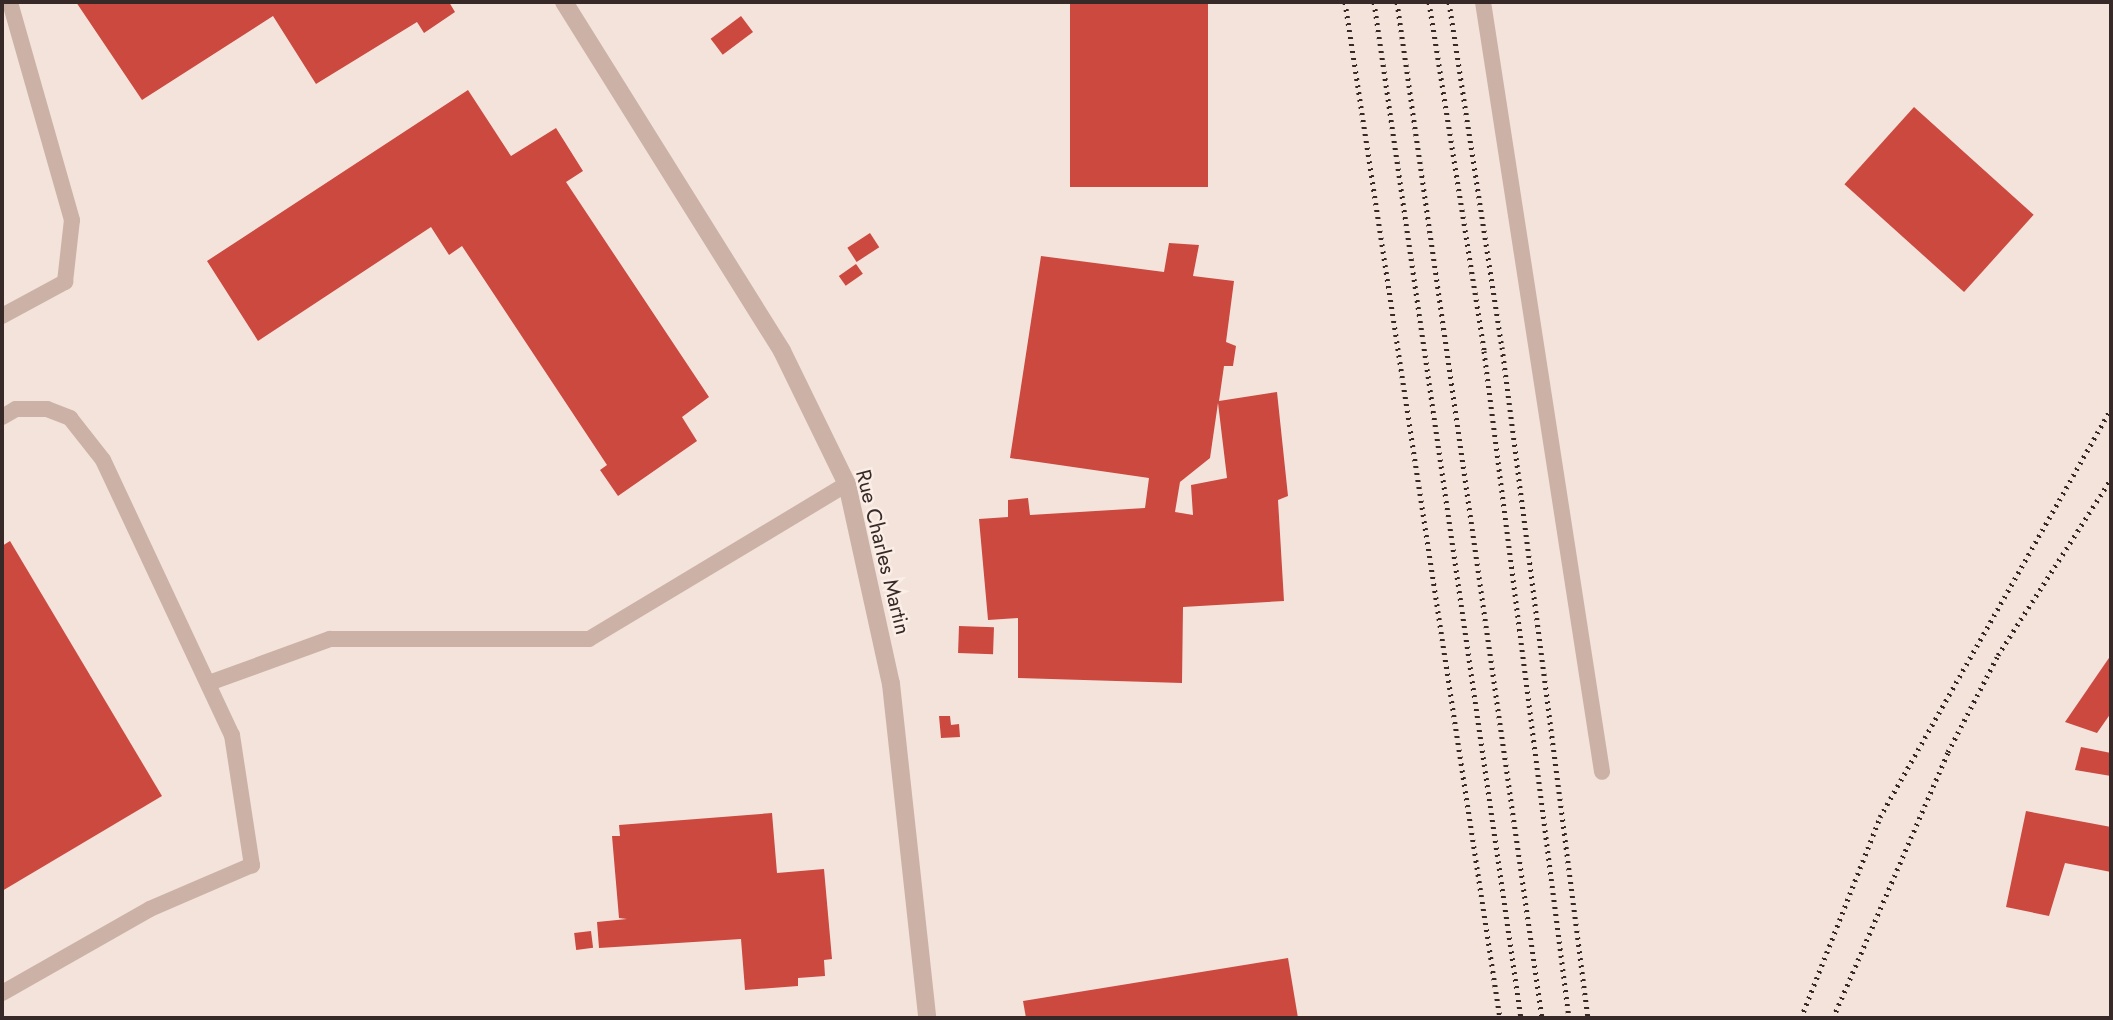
<!DOCTYPE html>
<html>
<head>
<meta charset="utf-8">
<style>
  body { margin:0 }
  #map { position:relative; width:2113px; height:1020px; overflow:hidden; background:#f3e3db; font-family:Jost,sans-serif }
  div>[style] { position:absolute }
  [style*='--x'] { left:calc(var(--x)*1px); top:calc(var(--y)*1px); width:calc(var(--w)*1px); rotate:calc(var(--a)*1deg) }
  .building>* { inset:0; background:#cc4940; transform-origin:0 0 }
  .service>* { height:16px; margin:-8px; padding:0 8px; transform-origin:8px; border-radius:8px; background:#ccb1a6 }
  .minor>* { height:18px; margin:-9px; padding:0 9px; transform-origin:9px; border-radius:9px; background:#ccb1a6 }
  .rail>* { height:5px; margin-top:-2.5px; transform-origin:0; background:repeating-linear-gradient(90deg,#372927 0 2px,transparent 0 7px) }
  span { translate:-50% -50%; white-space:nowrap; text-align:center; line-height:1.15; -webkit-text-stroke:5px #faeee7; paint-order:stroke }
  .street-label { font-size:21px; color:#372927 }
  .frame { position:absolute; inset:0; border:4px solid #372927; pointer-events:none }
</style>
</head>
<body>
<div id="map">
  <div class="building">
    <div style="clip-path:polygon(76px 2px,449px 2px,455px 12px,424px 33px,417px 22px,316px 84px,273px 16px,142px 100px)"></div>
    <div style="left:1070px;top:2px;width:138px;height:185px"></div>
    <div style="left:741px;top:16px;width:20px;height:38px;rotate:53deg"></div>
    <div style="clip-path:polygon(468px 90px,511px 156px,556px 128px,583px 171px,566px 182px,709px 397px,682px 417px,697px 441px,618px 496px,600px 470px,607px 465px,462px 246px,449px 255px,431px 227px,258px 341px,207px 261px)"></div>
    <div style="left:1914px;top:107px;width:161px;height:104px;rotate:42deg"></div>
    <div style="left:870px;top:233px;width:17px;height:27px;rotate:57deg"></div>
    <div style="clip-path:polygon(evenodd,1169px 243px,1199px 245px,1193px 276px,1234px 281px,1226px 342px,1236px 346px,1233px 366px,1224px 366px,1219px 401px,1277px 392px,1288px 496px,1278px 500px,1284px 601px,1183px 607px,1182px 683px,1018px 678px,1018px 618px,988px 620px,979px 519px,1008px 517px,1008px 500px,1028px 498px,1030px 515px,1145px 508px,1149px 478px,1010px 458px,1041px 256px,1164px 272px,1169px 243px,1218px 403px,1227px 478px,1191px 485px,1193px 515px,1175px 512px,1180px 482px,1210px 458px,1218px 403px)"></div>
    <div style="left:856px;top:264px;width:12px;height:21px;rotate:55deg"></div>
    <div style="clip-path:polygon(10px 541px,162px 796px,2px 891px,2px 546px)"></div>
    <div style="left:959px;top:626px;width:35px;height:27px;rotate:2deg"></div>
    <div style="clip-path:polygon(2111px 655px,2111px 713px,2097px 733px,2065px 722px)"></div>
    <div style="clip-path:polygon(939px 716px,950px 716px,951px 725px,959px 724px,960px 737px,941px 738px)"></div>
    <div style="clip-path:polygon(2081px 747px,2111px 753px,2111px 776px,2075px 770px)"></div>
    <div style="clip-path:polygon(2026px 811px,2111px 827px,2111px 872px,2065px 863px,2049px 916px,2006px 907px)"></div>
    <div style="clip-path:polygon(772px 813px,777px 873px,824px 869px,832px 959px,824px 960px,825px 976px,798px 978px,798px 986px,745px 990px,741px 939px,599px 948px,597px 922px,627px 919px,619px 918px,612px 836px,620px 836px,619px 825px)"></div>
    <div style="left:591px;top:931px;width:17px;height:17px;rotate:83deg"></div>
    <div style="clip-path:polygon(1288px 958px,1298px 1018px,1026px 1018px,1023px 1001px)"></div>
  </div>
  <div class="service">
    <div style="--x:1483;--y:2;--w:779;--a:81.21"></div>
    <div style="--x:2;--y:316;--w:72;--a:-28.4"></div>
    <div style="--x:65;--y:282;--w:62;--a:-83.6"></div>
    <div style="--x:72;--y:220;--w:227;--a:-105.9"></div>
    <div style="--x:2;--y:417;--w:16;--a:-30"></div>
    <div style="--x:16;--y:409;--w:31;--a:0"></div>
    <div style="--x:47;--y:409;--w:25;--a:21"></div>
    <div style="--x:70;--y:418;--w:53;--a:51.8"></div>
    <div style="--x:103;--y:460;--w:304;--a:64.9"></div>
    <div style="--x:232;--y:735;--w:132;--a:81.3"></div>
    <div style="--x:252;--y:865;--w:111;--a:156.7"></div>
    <div style="--x:150;--y:909;--w:170;--a:150.4"></div>
    <div style="--x:209;--y:683;--w:129;--a:-20"></div>
    <div style="--x:330;--y:639;--w:259;--a:0"></div>
    <div style="--x:589;--y:639;--w:301;--a:-31"></div>
  </div>
  <div class="minor">
    <div style="--x:564;--y:2;--w:411;--a:58"></div>
    <div style="--x:782;--y:351;--w:148;--a:64"></div>
    <div style="--x:847;--y:484;--w:205;--a:77.6"></div>
    <div style="--x:891;--y:684;--w:336;--a:83.8"></div>
  </div>
  <div class="rail">
    <div style="--x:1345;--y:2;--w:1028;--a:81.33"></div>
    <div style="--x:1374;--y:2;--w:1027;--a:81.77"></div>
    <div style="--x:1397;--y:2;--w:1026;--a:81.88"></div>
    <div style="--x:1429;--y:2;--w:353;--a:81"></div>
    <div style="--x:1484;--y:351;--w:672;--a:82.74"></div>
    <div style="--x:1449;--y:2;--w:349;--a:81.3"></div>
    <div style="--x:1502;--y:347;--w:676;--a:82.7"></div>
    <div style="--x:1801;--y:1018;--w:216;--a:-68.5"></div>
    <div style="--x:1880;--y:817;--w:469;--a:-60.5"></div>
    <div style="--x:1833;--y:1018;--w:290;--a:-66.6"></div>
    <div style="--x:1948;--y:752;--w:109;--a:-62.7"></div>
    <div style="--x:1998;--y:655;--w:209;--a:-57.3"></div>
  </div>
  <div class="street-label">
    <span style="left:883px;top:552px;rotate:76deg">Rue Charles Martin</span>
  </div>
  <div class="frame"></div>
</div>
</body>
</html>
